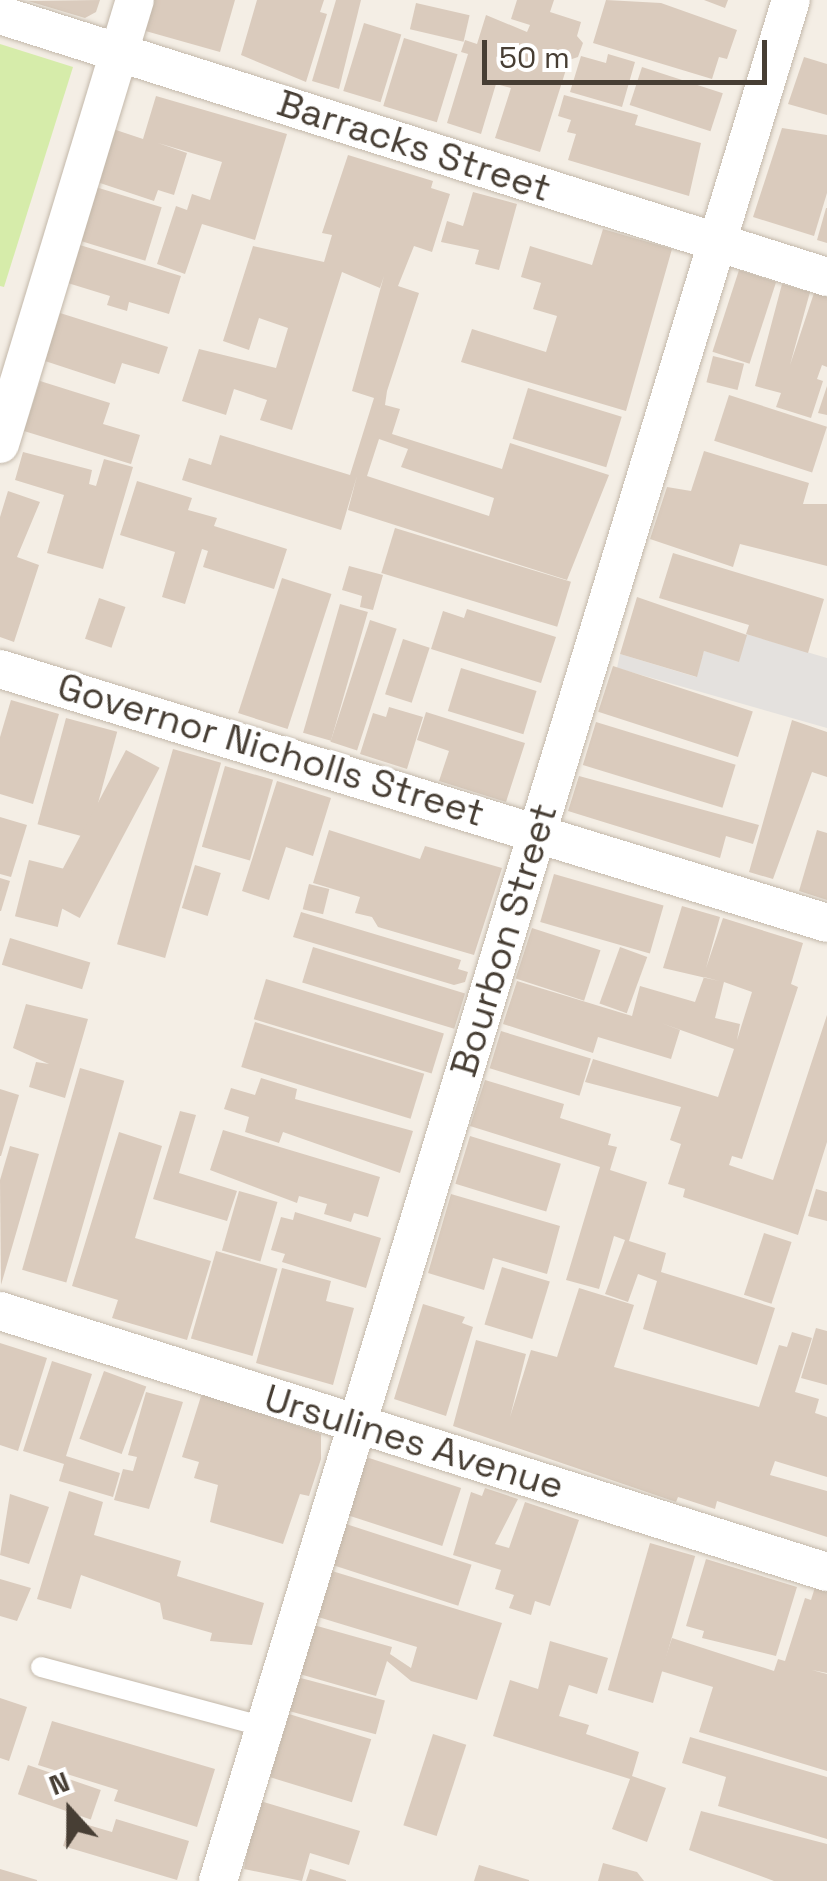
<!DOCTYPE html>
<html>
<head>
<meta charset="utf-8">
<style>
  body { margin:0 }
  #map { position:relative; width:827px; height:1881px; overflow:hidden; background:#f4eee5; font-family:"Space Grotesk",sans-serif }
  div>[style] { position:absolute }
  [style*='--x'] { left:calc(var(--x)*1px); top:calc(var(--y)*1px); width:calc(var(--w)*1px); rotate:calc(var(--a)*1deg) }
  .green>* { inset:0; background:#d6ecaa }
  .parking>* { inset:0; background:#e4e1de }
  .building>* { inset:0; background:#dacbbd; transform-origin:0 0 }
  .roads { filter:drop-shadow(0 0 2px #c3b8aa) drop-shadow(0 0 2px #c3b8aa) }
  .lane>* { height:20px; margin:-10px; padding:0 10px; transform-origin:10px; border-radius:10px; background:#fff }
  .street>* { height:38px; margin:-19px; padding:0 19px; transform-origin:19px; border-radius:19px; background:#fff }
  span { translate:-50% -50%; white-space:nowrap; text-align:center; line-height:1.15; -webkit-text-stroke:8px #fff; paint-order:stroke }
  .street-label { font-size:38px; color:#473e34 }
  .north { position:absolute; left:20px; top:1761px; width:100px; height:100px; -webkit-text-stroke:8px #fff; paint-order:stroke; rotate:339deg; font-size:28px; font-weight:700; line-height:40px; text-align:center; color:#473e34 }
  .north::after { content:''; display:block; margin:auto; width:35px; height:45px; background:#473e34; clip-path:polygon(50% 0,100% 100%,50% 72%,0 100%) }
  .scale { position:absolute; left:482px; top:40px; width:285px; height:45px; box-sizing:border-box; border:5px solid #473e34; border-top:0; padding-left:12px; font-size:30px; line-height:35px; white-space:nowrap; color:#473e34; -webkit-text-stroke:8px #fff; paint-order:stroke }
</style>
</head>
<body>
<div id="map">
  <div class="green">
    <div style="clip-path:polygon(0 44px,73px 67px,4px 287px,0 286px)"></div>
  </div>
  <div class="parking">
    <div style="clip-path:polygon(746px 634px,827px 658px,827px 728px,617px 668px,620px 654px,696px 677px,704px 651px,739px 661px)"></div>
  </div>
  <div class="building">
    <div style="clip-path:polygon(100px 0,96px 12px,85px 18px,28px 1px)"></div>
    <div style="clip-path:polygon(151px 0,235px 0,220px 52px,142px 30px)"></div>
    <div style="clip-path:polygon(257px 0,324px 0,320px 12px,327px 14px,306px 82px,241px 55px)"></div>
    <div style="clip-path:polygon(336px 0,361px 0,339px 89px,312px 81px)"></div>
    <div style="clip-path:polygon(517px 0,554px 0,550px 12px,581px 22px,577px 36px,583px 43px,578px 57px,569px 60px,540px 152px,495px 138px,511px 88px,496px 84px,481px 134px,447px 123px,468px 54px,461px 52px,465px 40px,477px 44px,486px 15px,527px 32px,530px 25px,511px 19px)"></div>
    <div style="clip-path:polygon(606px 0,661px 3px,737px 30px,727px 59px,719px 57px,712px 79px,593px 43px)"></div>
    <div style="clip-path:polygon(704px 0,728px 0,725px 8px)"></div>
    <div style="left:416px;top:3px;width:55px;height:27px;rotate:13deg"></div>
    <div style="left:364px;top:23px;width:39px;height:71px;rotate:17deg"></div>
    <div style="left:404px;top:38px;width:56px;height:71px;rotate:17deg"></div>
    <div style="clip-path:polygon(608px 54px,635px 62px,622px 107px,570px 92px,581px 56px,606px 63px)"></div>
    <div style="clip-path:polygon(804px 57px,827px 64px,827px 115px,788px 104px)"></div>
    <div style="left:642px;top:67px;width:85px;height:40px;rotate:18deg"></div>
    <div style="clip-path:polygon(564px 95px,638px 115px,635px 125px,701px 143px,689px 196px,568px 160px,576px 134px,567px 132px,571px 120px,558px 116px)"></div>
    <div style="clip-path:polygon(156px 96px,287px 134px,255px 240px,202px 224px,185px 274px,157px 264px,176px 206px,187px 210px,192px 194px,210px 200px,222px 162px,158px 143px,187px 153px,174px 195px,158px 190px,154px 201px,91px 180px,107px 127px,143px 139px)"></div>
    <div style="clip-path:polygon(782px 128px,827px 135px,827px 193px,814px 236px,753px 217px)"></div>
    <div style="clip-path:polygon(evenodd,348px 155px,433px 181px,431px 188px,450px 194px,432px 252px,414px 246px,398px 286px,419px 293px,387px 391px,385px 405px,400px 409px,392px 434px,502px 469px,510px 443px,609px 475px,567px 580px,348px 510px,357px 476px,341px 530px,182px 480px,189px 458px,211px 465px,220px 435px,350px 475px,374px 398px,352px 391px,384px 276px,380px 288px,342px 272px,292px 430px,260px 420px,267px 400px,234px 389px,226px 415px,182px 401px,199px 349px,276px 368px,288px 328px,259px 318px,249px 350px,223px 341px,253px 246px,324px 262px,332px 235px,322px 233px,348px 155px,379px 439px,408px 449px,401px 467px,494px 498px,489px 516px,367px 476px,379px 439px)"></div>
    <div style="left:89px;top:185px;width:76px;height:56px;rotate:17deg"></div>
    <div style="clip-path:polygon(473px 192px,517px 204px,499px 270px,475px 264px,479px 250px,441px 242px,447px 221px,463px 226px)"></div>
    <div style="clip-path:polygon(826px 208px,827px 208px,827px 243px,817px 240px)"></div>
    <div style="clip-path:polygon(603px 229px,672px 249px,626px 411px,461px 362px,472px 329px,546px 352px,557px 316px,533px 309px,541px 283px,521px 277px,530px 246px,592px 265px)"></div>
    <div style="clip-path:polygon(70px 242px,181px 276px,169px 314px,129px 302px,127px 311px,107px 305px,110px 296px,58px 280px)"></div>
    <div style="left:739px;top:270px;width:39px;height:86px;rotate:18deg"></div>
    <div style="clip-path:polygon(782px 284px,810px 292px,790px 365px,815px 290px,827px 294px,827px 367px,822px 365px,817px 379px,823px 381px,811px 418px,776px 407px,781px 393px,755px 386px)"></div>
    <div style="clip-path:polygon(60px 313px,168px 347px,159px 374px,122px 363px,115px 384px,45px 361px)"></div>
    <div style="left:713px;top:356px;width:32px;height:27px;rotate:14deg"></div>
    <div style="clip-path:polygon(40px 381px,110px 403px,103px 424px,140px 435px,131px 464px,24px 431px)"></div>
    <div style="clip-path:polygon(827px 386px,827px 415px,818px 413px)"></div>
    <div style="left:528px;top:388px;width:98px;height:53px;rotate:17deg"></div>
    <div style="left:729px;top:395px;width:103px;height:48px;rotate:18deg"></div>
    <div style="clip-path:polygon(704px 451px,809px 483px,803px 504px,827px 504px,827px 566px,740px 544px,733px 567px,650px 539px,667px 487px,691px 491px)"></div>
    <div style="clip-path:polygon(23px 452px,92px 470px,89px 484px,96px 486px,104px 459px,133px 467px,103px 569px,47px 553px,64px 495px,15px 480px)"></div>
    <div style="clip-path:polygon(137px 481px,192px 498px,188px 510px,217px 518px,214px 526px,287px 549px,274px 589px,203px 567px,208px 551px,202px 549px,185px 604px,162px 597px,175px 552px,120px 535px)"></div>
    <div style="clip-path:polygon(8px 491px,40px 502px,17px 557px,39px 565px,14px 642px,0 637px,0 517px)"></div>
    <div style="left:395px;top:528px;width:184px;height:47px;rotate:17deg"></div>
    <div style="clip-path:polygon(673px 553px,824px 599px,808px 653px,746px 634px,749px 625px,659px 598px)"></div>
    <div style="clip-path:polygon(349px 566px,383px 575px,373px 610px,360px 607px,362px 596px,342px 590px)"></div>
    <div style="left:282px;top:578px;width:52px;height:142px;rotate:18deg"></div>
    <div style="clip-path:polygon(637px 597px,747px 635px,739px 662px,704px 651px,697px 677px,620px 654px)"></div>
    <div style="left:99px;top:598px;width:28px;height:43px;rotate:19deg"></div>
    <div style="left:340px;top:604px;width:29px;height:134px;rotate:16deg"></div>
    <div style="clip-path:polygon(467px 609px,556px 637px,541px 683px,431px 649px,443px 611px,464px 618px)"></div>
    <div style="left:370px;top:620px;width:28px;height:128px;rotate:18deg"></div>
    <div style="left:403px;top:639px;width:28px;height:58px;rotate:18deg"></div>
    <div style="left:613px;top:666px;width:147px;height:48px;rotate:18deg"></div>
    <div style="left:461px;top:668px;width:79px;height:45px;rotate:17deg"></div>
    <div style="clip-path:polygon(11px 700px,59px 714px,33px 804px,0 794px,0 737px)"></div>
    <div style="clip-path:polygon(389px 707px,423px 717px,407px 769px,360px 754px,373px 713px,386px 717px)"></div>
    <div style="clip-path:polygon(426px 712px,525px 743px,506px 802px,439px 781px,449px 751px,417px 740px)"></div>
    <div style="left:66px;top:718px;width:53px;height:110px;rotate:15deg"></div>
    <div style="clip-path:polygon(792px 720px,827px 732px,827px 777px,812px 772px,773px 879px,749px 872px)"></div>
    <div style="left:596px;top:722px;width:146px;height:45px;rotate:17deg"></div>
    <div style="left:173px;top:749px;width:50px;height:203px;rotate:16deg"></div>
    <div style="left:126px;top:750px;width:38px;height:170px;rotate:28deg"></div>
    <div style="left:225px;top:766px;width:50px;height:84px;rotate:16deg"></div>
    <div style="clip-path:polygon(579px 776px,759px 825px,753px 844px,726px 836px,720px 858px,568px 811px)"></div>
    <div style="clip-path:polygon(277px 781px,331px 798px,313px 856px,286px 847px,269px 900px,242px 891px)"></div>
    <div style="clip-path:polygon(0 817px,27px 825px,11px 877px,0 874px)"></div>
    <div style="clip-path:polygon(329px 830px,420px 859px,425px 846px,502px 868px,474px 955px,378px 927px,372px 917px,355px 913px,360px 897px,313px 883px)"></div>
    <div style="clip-path:polygon(817px 830px,827px 833px,827px 900px,799px 891px)"></div>
    <div style="left:29px;top:860px;width:44px;height:58px;rotate:14deg"></div>
    <div style="left:195px;top:865px;width:27px;height:45px;rotate:17deg"></div>
    <div style="left:554px;top:874px;width:114px;height:50px;rotate:16deg"></div>
    <div style="clip-path:polygon(0 878px,10px 881px,1px 911px,0 911px)"></div>
    <div style="left:309px;top:884px;width:21px;height:26px;rotate:14deg"></div>
    <div style="clip-path:polygon(evenodd,682px 906px,720px 917px,706px 968px,723px 918px,803px 943px,791px 984px,798px 987px,742px 1159px,732px 1156px,729px 1165px,773px 1180px,827px 1015px,827px 1142px,798px 1235px,683px 1197px,685px 1189px,668px 1184px,681px 1144px,670px 1140px,681px 1107px,585px 1082px,593px 1059px,718px 1097px,734px 1049px,661px 1023px,680px 1030px,671px 1059px,598px 1037px,593px 1053px,503px 1024px,517px 981px,632px 1016px,640px 986px,695px 1002px,704px 977px,719px 981px,663px 968px,682px 906px,724px 982px,752px 992px,737px 1040px,740px 1024px,715px 1018px,724px 982px)"></div>
    <div style="clip-path:polygon(301px 912px,461px 960px,458px 969px,468px 972px,465px 982px,454px 985px,293px 937px)"></div>
    <div style="left:532px;top:928px;width:72px;height:53px;rotate:18deg"></div>
    <div style="left:10px;top:938px;width:84px;height:28px;rotate:17deg"></div>
    <div style="left:313px;top:947px;width:159px;height:37px;rotate:17deg"></div>
    <div style="left:620px;top:947px;width:29px;height:60px;rotate:20deg"></div>
    <div style="left:266px;top:979px;width:186px;height:42px;rotate:17deg"></div>
    <div style="clip-path:polygon(26px 1004px,88px 1019px,65px 1098px,29px 1087px,36px 1062px,49px 1064px,13px 1048px)"></div>
    <div style="left:255px;top:1022px;width:177px;height:47px;rotate:17deg"></div>
    <div style="left:501px;top:1031px;width:94px;height:39px;rotate:17deg"></div>
    <div style="left:80px;top:1068px;width:46px;height:210px;rotate:16deg"></div>
    <div style="clip-path:polygon(261px 1078px,297px 1089px,295px 1099px,413px 1131px,400px 1173px,283px 1132px,279px 1143px,245px 1132px,249px 1117px,224px 1109px,231px 1088px,255px 1095px)"></div>
    <div style="clip-path:polygon(485px 1080px,564px 1104px,560px 1118px,611px 1134px,608px 1145px,617px 1147px,610px 1170px,647px 1182px,629px 1241px,666px 1253px,661px 1272px,775px 1308px,757px 1365px,643px 1329px,657px 1281px,638px 1274px,628px 1302px,605px 1294px,625px 1240px,614px 1236px,599px 1289px,566px 1280px,600px 1167px,470px 1126px)"></div>
    <div style="clip-path:polygon(0 1089px,19px 1095px,1px 1156px,0 1156px)"></div>
    <div style="clip-path:polygon(180px 1111px,196px 1115px,179px 1173px,237px 1191px,227px 1221px,153px 1199px)"></div>
    <div style="clip-path:polygon(223px 1130px,380px 1177px,368px 1217px,354px 1213px,351px 1222px,324px 1214px,327px 1204px,299px 1196px,297px 1203px,210px 1170px)"></div>
    <div style="clip-path:polygon(119px 1132px,162px 1146px,135px 1238px,211px 1261px,187px 1340px,112px 1318px,118px 1300px,72px 1286px)"></div>
    <div style="left:470px;top:1136px;width:95px;height:50px;rotate:17deg"></div>
    <div style="clip-path:polygon(10px 1146px,39px 1154px,1px 1285px,0 1180px)"></div>
    <div style="clip-path:polygon(816px 1189px,827px 1192px,827px 1221px,808px 1216px)"></div>
    <div style="left:239px;top:1191px;width:40px;height:62px;rotate:16deg"></div>
    <div style="clip-path:polygon(451px 1194px,560px 1226px,547px 1274px,493px 1258px,484px 1290px,428px 1273px)"></div>
    <div style="clip-path:polygon(295px 1212px,381px 1238px,366px 1288px,282px 1262px,285px 1254px,271px 1250px,281px 1217px,293px 1220px)"></div>
    <div style="left:764px;top:1233px;width:29px;height:65px;rotate:18deg"></div>
    <div style="left:216px;top:1251px;width:64px;height:91px;rotate:16deg"></div>
    <div style="left:502px;top:1267px;width:50px;height:60px;rotate:17deg"></div>
    <div style="clip-path:polygon(282px 1268px,331px 1281px,326px 1301px,354px 1308px,333px 1385px,256px 1363px)"></div>
    <div style="clip-path:polygon(579px 1288px,634px 1305px,614px 1367px,759px 1407px,779px 1345px,787px 1347px,792px 1332px,812px 1338px,795px 1392px,819px 1399px,815px 1413px,827px 1417px,827px 1477px,775px 1461px,770px 1475px,827px 1491px,827px 1537px,717px 1501px,715px 1509px,678px 1497px,676px 1502px,453px 1426px,476px 1340px,526px 1354px,510px 1417px,531px 1350px,557px 1357px)"></div>
    <div style="clip-path:polygon(423px 1304px,465px 1317px,462px 1323px,473px 1327px,446px 1416px,394px 1399px)"></div>
    <div style="clip-path:polygon(816px 1328px,827px 1331px,827px 1385px,801px 1378px)"></div>
    <div style="clip-path:polygon(0 1343px,47px 1358px,18px 1451px,0 1445px)"></div>
    <div style="clip-path:polygon(52px 1361px,92px 1374px,66px 1456px,120px 1473px,113px 1497px,59px 1481px,64px 1464px,23px 1451px)"></div>
    <div style="left:104px;top:1371px;width:45px;height:72px;rotate:20deg"></div>
    <div style="clip-path:polygon(146px 1392px,183px 1402px,149px 1509px,114px 1500px,123px 1469px,133px 1471px,137px 1457px,128px 1455px)"></div>
    <div style="clip-path:polygon(202px 1393px,321px 1434px,321px 1459px,309px 1496px,300px 1494px,283px 1544px,210px 1522px,218px 1485px,194px 1478px,199px 1462px,182px 1457px)"></div>
    <div style="left:366px;top:1457px;width:100px;height:61px;rotate:18deg"></div>
    <div style="clip-path:polygon(485px 1488px,518px 1499px,495px 1544px,509px 1548px,525px 1502px,579px 1520px,550px 1606px,535px 1601px,531px 1615px,509px 1608px,514px 1595px,495px 1589px,501px 1570px,453px 1555px,471px 1492px,482px 1496px)"></div>
    <div style="clip-path:polygon(69px 1491px,103px 1502px,94px 1535px,181px 1561px,177px 1576px,264px 1603px,252px 1645px,210px 1641px,212px 1633px,163px 1619px,160px 1603px,81px 1575px,71px 1609px,37px 1599px)"></div>
    <div style="clip-path:polygon(10px 1494px,49px 1507px,29px 1564px,0 1555px)"></div>
    <div style="left:346px;top:1524px;width:132px;height:43px;rotate:18deg"></div>
    <div style="left:650px;top:1543px;width:47px;height:153px;rotate:16deg"></div>
    <div style="clip-path:polygon(706px 1559px,797px 1587px,776px 1656px,702px 1638px,704px 1631px,686px 1626px)"></div>
    <div style="clip-path:polygon(332px 1571px,502px 1623px,477px 1700px,411px 1681px,387px 1661px,376px 1696px,296px 1673px,310px 1624px,392px 1647px,390px 1654px,411px 1668px,417px 1647px,318px 1617px)"></div>
    <div style="clip-path:polygon(0 1579px,31px 1588px,17px 1621px,0 1616px)"></div>
    <div style="clip-path:polygon(816px 1584px,827px 1588px,827px 1673px,812px 1670px,827px 1674px,827px 1771px,699px 1732px,713px 1687px,661px 1671px,672px 1638px,774px 1671px,778px 1659px,785px 1661px,805px 1598px,811px 1600px)"></div>
    <div style="clip-path:polygon(550px 1641px,608px 1658px,597px 1694px,569px 1685px,559px 1716px,589px 1725px,586px 1734px,639px 1752px,632px 1776px,666px 1788px,647px 1842px,612px 1829px,630px 1779px,493px 1736px,510px 1680px,538px 1689px)"></div>
    <div style="left:297px;top:1677px;width:91px;height:35px;rotate:15deg"></div>
    <div style="clip-path:polygon(0 1698px,27px 1707px,9px 1761px,0 1758px)"></div>
    <div style="left:289px;top:1714px;width:86px;height:66px;rotate:17deg"></div>
    <div style="clip-path:polygon(52px 1721px,215px 1769px,197px 1827px,114px 1801px,118px 1790px,38px 1765px)"></div>
    <div style="left:433px;top:1734px;width:35px;height:96px;rotate:18deg"></div>
    <div style="clip-path:polygon(690px 1737px,827px 1777px,827px 1839px,718px 1806px,726px 1777px,682px 1763px)"></div>
    <div style="left:28px;top:1765px;width:77px;height:31px;rotate:19deg"></div>
    <div style="clip-path:polygon(257px 1800px,360px 1831px,349px 1865px,310px 1853px,302px 1881px,244px 1869px)"></div>
    <div style="clip-path:polygon(701px 1811px,827px 1844px,827px 1881px,774px 1881px,689px 1850px)"></div>
    <div style="clip-path:polygon(116px 1819px,189px 1841px,177px 1880px,63px 1846px,71px 1820px,112px 1832px)"></div>
    <div style="clip-path:polygon(603px 1863px,637px 1872px,644px 1881px,598px 1881px)"></div>
    <div style="clip-path:polygon(479px 1865px,529px 1880px,529px 1881px,474px 1881px)"></div>
    <div style="clip-path:polygon(0 1869px,37px 1880px,37px 1881px,0 1881px)"></div>
    <div style="clip-path:polygon(310px 1869px,346px 1880px,346px 1881px,306px 1881px)"></div>
  </div>
  <div class="roads">
    <div class="lane">
      <div style="--x:41;--y:1667;--w:232;--a:15"></div>
    </div>
    <div class="street">
      <div style="--x:0;--y:15;--w:868;--a:17.58"></div>
      <div style="--x:0;--y:444;--w:464;--a:-73.1"></div>
      <div style="--x:0;--y:669;--w:865;--a:17.07"></div>
      <div style="--x:0;--y:1311;--w:867;--a:17.52"></div>
      <div style="--x:218;--y:1881;--w:1966;--a:-73.06"></div>
    </div>
  </div>
  <div class="street-label">
    <span style="left:414px;top:146px;rotate:18deg">Barracks Street</span>
    <span style="left:271px;top:750px;rotate:17deg">Governor Nicholls Street</span>
    <span style="left:504px;top:940px;rotate:-73deg">Bourbon Street</span>
    <span style="left:414px;top:1442px;rotate:17deg">Ursulines Avenue</span>
  </div>
  <div class="north">N</div>
  <div class="scale">50 m</div>
</div>
</body>
</html>
